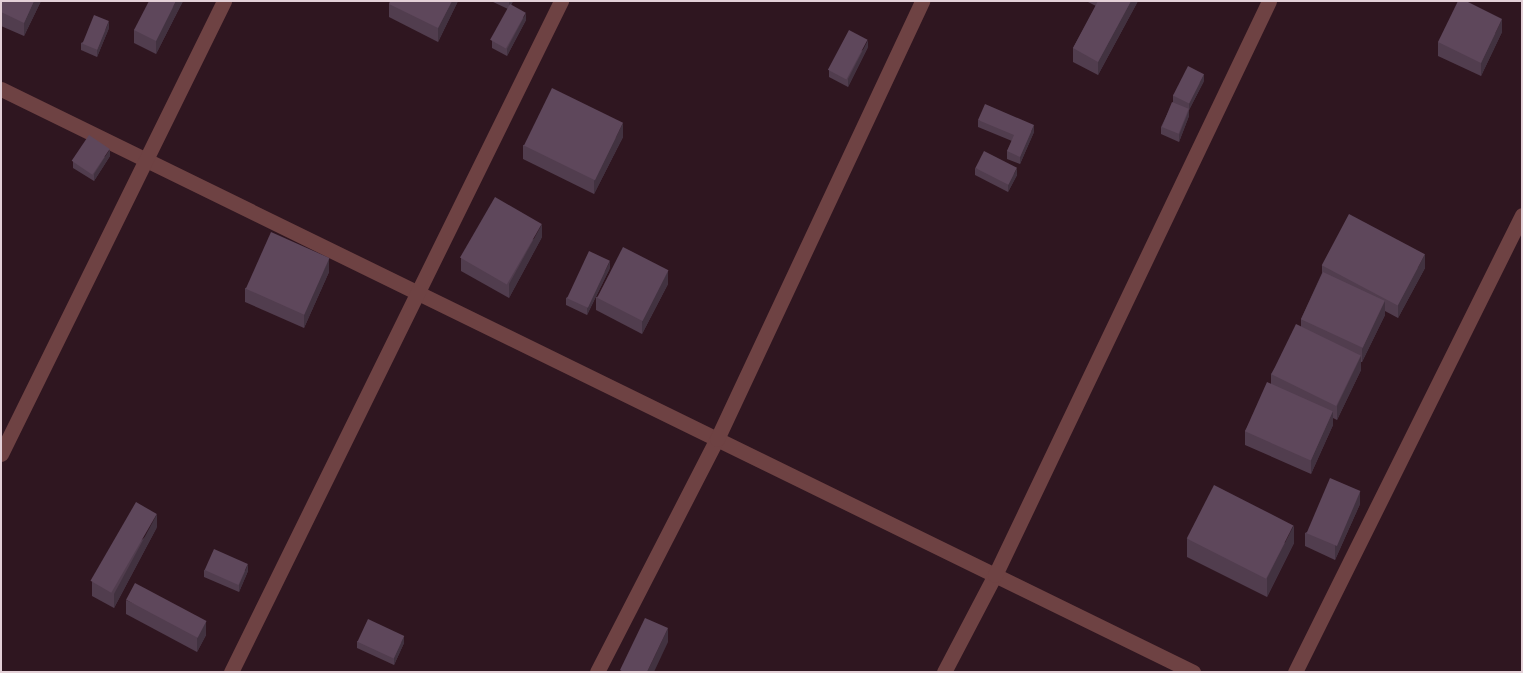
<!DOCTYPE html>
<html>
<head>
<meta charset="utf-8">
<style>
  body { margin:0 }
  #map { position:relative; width:1523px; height:673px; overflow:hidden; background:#2f1620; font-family:Manrope,sans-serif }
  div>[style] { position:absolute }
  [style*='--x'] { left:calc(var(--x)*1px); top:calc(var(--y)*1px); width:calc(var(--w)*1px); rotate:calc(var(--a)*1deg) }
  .street>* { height:15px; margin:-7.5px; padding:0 7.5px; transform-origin:7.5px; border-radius:7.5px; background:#6e4243 }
  .wall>* { inset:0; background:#513d4e }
  .shaded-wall>* { inset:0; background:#423240 }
  .building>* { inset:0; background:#5e475b; transform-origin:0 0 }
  span { translate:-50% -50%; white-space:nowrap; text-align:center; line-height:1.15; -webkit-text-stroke:4px #240c17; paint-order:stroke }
  .frame { position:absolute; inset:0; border:2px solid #e3d0d7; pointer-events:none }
</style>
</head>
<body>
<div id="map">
  <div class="street">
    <div style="--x:1;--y:89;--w:1327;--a:26.06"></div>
    <div style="--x:1;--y:454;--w:505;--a:-63.79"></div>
    <div style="--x:231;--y:672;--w:748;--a:-63.81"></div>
    <div style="--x:597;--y:672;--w:262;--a:-62.8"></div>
    <div style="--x:717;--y:439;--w:484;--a:-64.9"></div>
    <div style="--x:944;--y:672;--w:110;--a:-62.3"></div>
    <div style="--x:995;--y:575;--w:636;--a:-64.48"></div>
    <div style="--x:1295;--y:672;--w:510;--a:-63.59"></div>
  </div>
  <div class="wall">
    <div style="clip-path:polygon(1px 1px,41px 1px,24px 36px,1px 26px)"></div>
    <div style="clip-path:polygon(183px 1px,156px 54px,134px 43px,134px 30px)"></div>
    <div style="clip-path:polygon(458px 1px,438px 42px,389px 17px,389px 4px)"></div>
    <div style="clip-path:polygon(491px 1px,513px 1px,511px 5px,526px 20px,507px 56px,492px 48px,492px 41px,508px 9px)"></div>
    <div style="clip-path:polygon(1086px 1px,1138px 1px,1098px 75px,1073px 62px,1073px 48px,1096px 6px)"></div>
    <div style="clip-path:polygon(109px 28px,97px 57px,81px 50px,81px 43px)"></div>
    <div style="clip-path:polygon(1502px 32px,1481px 76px,1438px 56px,1438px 42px)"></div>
    <div style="clip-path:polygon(868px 47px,848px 87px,829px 77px,829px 70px)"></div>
    <div style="clip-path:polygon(1204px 81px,1189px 110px,1189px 116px,1179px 142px,1161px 134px,1161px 127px,1173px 102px,1173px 95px)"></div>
    <div style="clip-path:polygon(978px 120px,1034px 132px,1020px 164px,1007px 159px,1007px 151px,1012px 141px,978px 127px)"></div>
    <div style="clip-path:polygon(623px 137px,594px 194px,523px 159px,523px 145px)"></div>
    <div style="clip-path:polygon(110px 156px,94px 181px,73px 168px,73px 161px)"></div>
    <div style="clip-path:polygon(975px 168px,1017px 175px,1008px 192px,975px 175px)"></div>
    <div style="clip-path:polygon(542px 237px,509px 298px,461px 271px,461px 258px)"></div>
    <div style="clip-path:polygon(1322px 265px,1425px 268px,1398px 318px,1385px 311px,1385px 315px,1362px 362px,1361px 362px,1361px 370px,1337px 420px,1333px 418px,1333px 425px,1311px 474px,1245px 445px,1245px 431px,1271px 384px,1271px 374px,1301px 327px,1301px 319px,1322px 273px)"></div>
    <div style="clip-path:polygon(610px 268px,587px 315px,566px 305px,566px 298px)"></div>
    <div style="clip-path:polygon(329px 272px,304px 328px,245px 302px,245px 288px)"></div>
    <div style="clip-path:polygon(668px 284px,642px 334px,596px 310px,596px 297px)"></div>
    <div style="clip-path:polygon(1360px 504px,1335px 560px,1305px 546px,1305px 533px)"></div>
    <div style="clip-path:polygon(157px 527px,114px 608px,92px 596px,92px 582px)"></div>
    <div style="clip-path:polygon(1187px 539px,1294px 543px,1267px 597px,1187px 557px)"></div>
    <div style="clip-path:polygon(204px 570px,248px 571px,239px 592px,204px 577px)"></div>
    <div style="clip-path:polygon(126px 600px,206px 635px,197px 652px,126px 614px)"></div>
    <div style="clip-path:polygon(357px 641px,404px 643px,394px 665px,357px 648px)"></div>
  </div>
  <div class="shaded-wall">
    <div style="clip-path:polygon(34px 1px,41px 1px,24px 36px,24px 23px)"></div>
    <div style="clip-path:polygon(176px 1px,183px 1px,156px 54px,156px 41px)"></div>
    <div style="clip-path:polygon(452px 1px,458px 1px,438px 42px,438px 28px)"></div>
    <div style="clip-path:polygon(509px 1px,513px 1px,509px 10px)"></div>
    <div style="clip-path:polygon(1131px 1px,1138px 1px,1098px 75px,1098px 62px)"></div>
    <div style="clip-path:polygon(526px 13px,526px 20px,507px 56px,507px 49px)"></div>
    <div style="clip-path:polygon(1502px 19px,1502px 32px,1481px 76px,1481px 63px)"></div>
    <div style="clip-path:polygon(109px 21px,109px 28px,97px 57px,97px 50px)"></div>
    <div style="clip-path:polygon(868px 40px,868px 47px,848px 87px,848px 79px)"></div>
    <div style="clip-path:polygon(1204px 74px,1204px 81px,1189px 110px,1189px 116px,1179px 142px,1179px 135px,1189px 110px,1189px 104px)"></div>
    <div style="clip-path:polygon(623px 123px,623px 137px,594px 194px,594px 181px)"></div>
    <div style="clip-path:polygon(1034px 125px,1034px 132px,1020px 164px,1020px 157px)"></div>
    <div style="clip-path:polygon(110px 149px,110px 156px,94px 181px,94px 174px)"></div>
    <div style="clip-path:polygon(1017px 168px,1017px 175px,1008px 192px,1008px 185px)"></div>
    <div style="clip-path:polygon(542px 224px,542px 237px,509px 298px,509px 284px)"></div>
    <div style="clip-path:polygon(1425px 254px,1425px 268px,1398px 318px,1398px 305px)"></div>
    <div style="clip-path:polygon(329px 258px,329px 272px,304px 328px,304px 314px)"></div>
    <div style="clip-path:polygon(610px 261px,610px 268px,587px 315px,587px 308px)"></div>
    <div style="clip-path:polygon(668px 270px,668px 284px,642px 334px,642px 320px)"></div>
    <div style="clip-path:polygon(1385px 301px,1385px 315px,1362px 362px,1362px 349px)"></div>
    <div style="clip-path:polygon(1361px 356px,1361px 370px,1337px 420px,1337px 406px)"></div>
    <div style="clip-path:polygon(1333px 411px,1333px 425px,1311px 474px,1311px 460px)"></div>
    <div style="clip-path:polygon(1360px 491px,1360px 504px,1335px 560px,1335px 546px)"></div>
    <div style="clip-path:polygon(157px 514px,157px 527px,114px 608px,114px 594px)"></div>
    <div style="clip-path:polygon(1294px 525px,1294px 543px,1267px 597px,1267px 578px)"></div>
    <div style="clip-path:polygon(248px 564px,248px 571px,239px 592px,239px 585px)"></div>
    <div style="clip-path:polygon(206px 621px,206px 635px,197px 652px,197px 638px)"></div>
    <div style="clip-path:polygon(668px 628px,668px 642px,654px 672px,647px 672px)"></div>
    <div style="clip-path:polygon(404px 636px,404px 643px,394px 665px,394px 658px)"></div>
  </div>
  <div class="building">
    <div style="clip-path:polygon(1px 1px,34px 1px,24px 23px,1px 12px)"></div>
    <div style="clip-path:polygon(149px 1px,176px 1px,156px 41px,134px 30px)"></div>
    <div style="clip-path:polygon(390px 1px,452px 1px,438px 28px,389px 4px)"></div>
    <div style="clip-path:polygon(1098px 1px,1131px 1px,1098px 62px,1073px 48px)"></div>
    <div style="clip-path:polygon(1458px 1px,1466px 1px,1502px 19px,1481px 63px,1438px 42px)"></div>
    <div style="left:510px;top:4px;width:18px;height:41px;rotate:29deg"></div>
    <div style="left:94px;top:15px;width:16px;height:31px;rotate:22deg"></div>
    <div style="left:849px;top:30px;width:21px;height:45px;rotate:28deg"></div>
    <div style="left:1188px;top:66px;width:18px;height:33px;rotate:27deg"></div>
    <div style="left:552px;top:88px;width:79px;height:64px;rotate:26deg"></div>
    <div style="left:1172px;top:102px;width:18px;height:27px;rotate:22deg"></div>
    <div style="clip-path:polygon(985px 104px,1034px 125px,1020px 157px,1007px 151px,1014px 135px,978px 120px)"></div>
    <div style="left:89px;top:135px;width:25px;height:31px;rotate:34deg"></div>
    <div style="left:984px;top:151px;width:37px;height:19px;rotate:27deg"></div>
    <div style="left:495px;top:197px;width:54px;height:70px;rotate:30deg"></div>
    <div style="left:1349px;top:214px;width:86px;height:58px;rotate:28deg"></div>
    <div style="left:271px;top:232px;width:64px;height:62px;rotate:24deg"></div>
    <div style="left:623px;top:247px;width:51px;height:57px;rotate:27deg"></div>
    <div style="left:589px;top:251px;width:23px;height:52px;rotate:25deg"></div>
    <div style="left:1323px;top:272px;width:68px;height:52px;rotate:25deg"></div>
    <div style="left:1296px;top:324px;width:72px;height:56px;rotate:26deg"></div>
    <div style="left:1267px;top:382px;width:72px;height:54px;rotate:24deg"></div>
    <div style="left:1330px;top:478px;width:33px;height:60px;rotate:23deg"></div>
    <div style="left:1214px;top:485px;width:89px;height:60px;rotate:27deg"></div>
    <div style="left:136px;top:502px;width:24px;height:91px;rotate:30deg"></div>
    <div style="left:214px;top:549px;width:37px;height:23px;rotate:24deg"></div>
    <div style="left:135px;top:583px;width:81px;height:19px;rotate:28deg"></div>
    <div style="clip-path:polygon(645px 618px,668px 628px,647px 672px,623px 672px,620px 670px)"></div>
    <div style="left:368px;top:619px;width:40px;height:25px;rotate:25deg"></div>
  </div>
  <div class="frame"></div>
</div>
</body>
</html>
